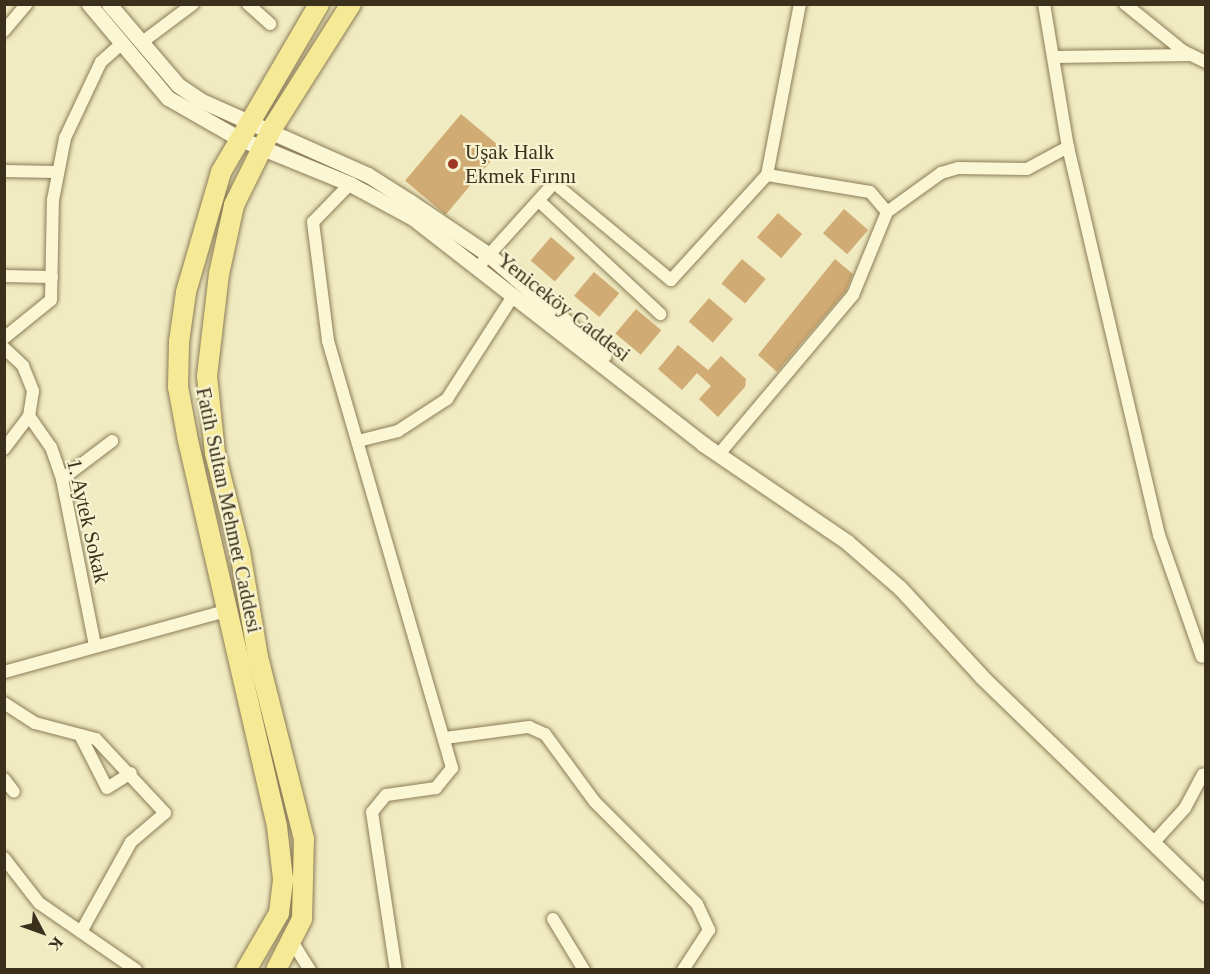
<!DOCTYPE html>
<html>
<head>
<meta charset="utf-8">
<style>
  body { margin:0 }
  #map { position:relative; width:1210px; height:974px; overflow:hidden; background:#f0ebc1; font-family:"Times New Roman",serif }
  div>[style] { position:absolute }
  [style*='--x'] { left:calc(var(--x)*1px); top:calc(var(--y)*1px); width:calc(var(--w)*1px); rotate:calc(var(--a)*1deg) }
  .building>* { inset:0; background:#d1ab74; transform-origin:0 0 }
  .roads { filter:drop-shadow(0 0 2px #8b7c57) drop-shadow(0 0 2px #8b7c57) }
  .minor>* { height:12px; margin:-6px; padding:0 6px; transform-origin:6px; border-radius:6px; background:#fbf6d4 }
  .tertiary>* { height:15px; margin:-7.5px; padding:0 7.5px; transform-origin:7.5px; border-radius:7.5px; background:#fbf6d4 }
  .primary>* { height:20px; margin:-10px; padding:0 10px; transform-origin:10px; border-radius:10px; background:#f6e996 }
  .dots>* { width:16px; height:16px; translate:-50% -50%; box-sizing:border-box; border:3px solid #f7f3d1; border-radius:50% }
  span { translate:-50% -50%; white-space:nowrap; text-align:center; line-height:1.15; -webkit-text-stroke:4.5px #f7f3d1; paint-order:stroke }
  .poi-label { font-size:21px; color:#3a301c }
  .left { translate:0 -50%; text-align:left }
  .street-label { font-size:21px; color:#3a301c }
  .frame { position:absolute; inset:0; border:6px solid #3a301c; pointer-events:none }
  .north { position:absolute; left:12px; top:902px; width:60px; height:60px; -webkit-text-stroke:4px #f7f3d1; paint-order:stroke; rotate:131deg; font-size:16px; font-weight:700; line-height:24px; text-align:center; color:#3a301c }
  .north::after { content:''; display:block; margin:auto; width:21px; height:27px; background:#3a301c; clip-path:polygon(50% 0,100% 100%,50% 72%,0 100%) }
</style>
</head>
<body>
<div id="map">
  <div class="building">
    <div style="left:461px;top:114px;width:53px;height:87px;rotate:40deg"></div>
    <div style="left:844px;top:209px;width:32px;height:32px;rotate:41deg"></div>
    <div style="left:778px;top:213px;width:32px;height:32px;rotate:41deg"></div>
    <div style="left:551px;top:237px;width:32px;height:31px;rotate:41deg"></div>
    <div style="left:742px;top:259px;width:31px;height:32px;rotate:40deg"></div>
    <div style="clip-path:polygon(835px 259px,853px 274px,846px 291px,777px 372px,758px 355px)"></div>
    <div style="left:594px;top:272px;width:33px;height:31px;rotate:40deg"></div>
    <div style="left:709px;top:298px;width:32px;height:31px;rotate:41deg"></div>
    <div style="left:636px;top:309px;width:33px;height:32px;rotate:40deg"></div>
    <div style="clip-path:polygon(678px 345px,708px 370px,721px 356px,746px 379px,745px 387px,718px 417px,699px 399px,711px 386px,697px 373px,682px 390px,658px 369px)"></div>
  </div>
  <div class="roads">
    <div class="minor">
      <div style="--x:248;--y:4;--w:30;--a:42"></div>
      <div style="--x:1044;--y:4;--w:145;--a:80.5"></div>
      <div style="--x:1068;--y:147;--w:399;--a:76.8"></div>
      <div style="--x:1159;--y:535;--w:129;--a:70.6"></div>
      <div style="--x:1125;--y:4;--w:75;--a:39"></div>
      <div style="--x:1183;--y:51;--w:25;--a:26"></div>
      <div style="--x:4;--y:31;--w:35;--a:-50"></div>
      <div style="--x:141;--y:43;--w:65;--a:-36.9"></div>
      <div style="--x:1055;--y:57;--w:135;--a:-0.8"></div>
      <div style="--x:4;--y:171;--w:52;--a:1.1"></div>
      <div style="--x:350;--y:184;--w:53;--a:134.2"></div>
      <div style="--x:313;--y:222;--w:120;--a:82.8"></div>
      <div style="--x:328;--y:341;--w:445;--a:73.8"></div>
      <div style="--x:452;--y:768;--w:26;--a:129"></div>
      <div style="--x:436;--y:788;--w:50;--a:172"></div>
      <div style="--x:386;--y:795;--w:22;--a:129"></div>
      <div style="--x:372;--y:812;--w:160;--a:81.4"></div>
      <div style="--x:539;--y:201;--w:166;--a:43"></div>
      <div style="--x:887;--y:212;--w:67;--a:-35.8"></div>
      <div style="--x:941;--y:173;--w:18;--a:-16"></div>
      <div style="--x:958;--y:168;--w:69;--a:0.8"></div>
      <div style="--x:1027;--y:169;--w:47;--a:-28.2"></div>
      <div style="--x:478;--y:267;--w:113;--a:-47.9"></div>
      <div style="--x:554;--y:183;--w:152;--a:39.7"></div>
      <div style="--x:671;--y:280;--w:142;--a:-47.6"></div>
      <div style="--x:767;--y:175;--w:174;--a:-79.1"></div>
      <div style="--x:4;--y:276;--w:48;--a:1.2"></div>
      <div style="--x:4;--y:338;--w:60;--a:-39"></div>
      <div style="--x:51;--y:300;--w:100;--a:-88.9"></div>
      <div style="--x:53;--y:200;--w:63;--a:-79"></div>
      <div style="--x:65;--y:138;--w:84;--a:-64.7"></div>
      <div style="--x:101;--y:62;--w:27;--a:-42"></div>
      <div style="--x:4;--y:348;--w:26;--a:43"></div>
      <div style="--x:23;--y:366;--w:27;--a:68"></div>
      <div style="--x:33;--y:391;--w:25;--a:99"></div>
      <div style="--x:29;--y:416;--w:38;--a:55"></div>
      <div style="--x:51;--y:447;--w:34;--a:71"></div>
      <div style="--x:62;--y:479;--w:170;--a:78.8"></div>
      <div style="--x:358;--y:441;--w:41;--a:-14"></div>
      <div style="--x:398;--y:431;--w:59;--a:-33.1"></div>
      <div style="--x:447;--y:399;--w:122;--a:-57.3"></div>
      <div style="--x:4;--y:449;--w:41;--a:-52.9"></div>
      <div style="--x:719;--y:454;--w:208;--a:-49.9"></div>
      <div style="--x:853;--y:295;--w:90;--a:-67.7"></div>
      <div style="--x:887;--y:212;--w:26;--a:-130"></div>
      <div style="--x:870;--y:192;--w:104;--a:-170.6"></div>
      <div style="--x:62;--y:479;--w:63;--a:-37.2"></div>
      <div style="--x:4;--y:672;--w:229;--a:-15.4"></div>
      <div style="--x:4;--y:703;--w:37;--a:33"></div>
      <div style="--x:35;--y:723;--w:63;--a:14.7"></div>
      <div style="--x:96;--y:739;--w:101;--a:47"></div>
      <div style="--x:165;--y:813;--w:45;--a:139.5"></div>
      <div style="--x:131;--y:842;--w:103;--a:119.1"></div>
      <div style="--x:80;--y:735;--w:59;--a:63"></div>
      <div style="--x:107;--y:788;--w:28;--a:-32"></div>
      <div style="--x:445;--y:738;--w:85;--a:-7.5"></div>
      <div style="--x:529;--y:727;--w:17;--a:24"></div>
      <div style="--x:545;--y:734;--w:84;--a:53.7"></div>
      <div style="--x:595;--y:802;--w:144;--a:45"></div>
      <div style="--x:697;--y:904;--w:29;--a:65"></div>
      <div style="--x:709;--y:930;--w:48;--a:123"></div>
      <div style="--x:4;--y:779;--w:16;--a:52"></div>
      <div style="--x:1155;--y:841;--w:45;--a:-47.7"></div>
      <div style="--x:1185;--y:808;--w:38;--a:-62"></div>
      <div style="--x:4;--y:858;--w:57;--a:52.1"></div>
      <div style="--x:39;--y:903;--w:118;--a:34.6"></div>
      <div style="--x:553;--y:919;--w:60;--a:58.7"></div>
      <div style="--x:293;--y:943;--w:32;--a:58"></div>
    </div>
    <div class="tertiary">
      <div style="--x:89;--y:4;--w:123;--a:50"></div>
      <div style="--x:168;--y:98;--w:81;--a:29.7"></div>
      <div style="--x:238;--y:138;--w:121;--a:22.3"></div>
      <div style="--x:350;--y:184;--w:72;--a:28.4"></div>
      <div style="--x:413;--y:218;--w:368;--a:37.9"></div>
      <div style="--x:703;--y:444;--w:174;--a:34.2"></div>
      <div style="--x:847;--y:542;--w:70;--a:41"></div>
      <div style="--x:900;--y:588;--w:121;--a:47.3"></div>
      <div style="--x:982;--y:677;--w:312;--a:44.1"></div>
      <div style="--x:109;--y:4;--w:106;--a:49.6"></div>
      <div style="--x:178;--y:85;--w:29;--a:34"></div>
      <div style="--x:202;--y:101;--w:182;--a:24"></div>
      <div style="--x:368;--y:175;--w:49;--a:32.4"></div>
      <div style="--x:409;--y:201;--w:97;--a:34"></div>
      <div style="--x:489;--y:255;--w:152;--a:41"></div>
    </div>
    <div class="primary">
      <div style="--x:246;--y:970;--w:66;--a:-59.9"></div>
      <div style="--x:279;--y:913;--w:34;--a:-83"></div>
      <div style="--x:283;--y:879;--w:53;--a:-96.5"></div>
      <div style="--x:277;--y:826;--w:401;--a:-103"></div>
      <div style="--x:187;--y:435;--w:49;--a:-100.6"></div>
      <div style="--x:178;--y:387;--w:45;--a:-88.7"></div>
      <div style="--x:179;--y:342;--w:50;--a:-82"></div>
      <div style="--x:186;--y:292;--w:125;--a:-73.7"></div>
      <div style="--x:221;--y:172;--w:194;--a:-59.7"></div>
      <div style="--x:276;--y:970;--w:57;--a:-63"></div>
      <div style="--x:302;--y:919;--w:80;--a:-88.6"></div>
      <div style="--x:304;--y:839;--w:188;--a:-104.2"></div>
      <div style="--x:258;--y:657;--w:107;--a:-99.7"></div>
      <div style="--x:240;--y:552;--w:102;--a:-104.2"></div>
      <div style="--x:215;--y:453;--w:77;--a:-95.9"></div>
      <div style="--x:207;--y:376;--w:103;--a:-83.3"></div>
      <div style="--x:219;--y:274;--w:71;--a:-77.7"></div>
      <div style="--x:234;--y:205;--w:84;--a:-63.7"></div>
      <div style="--x:271;--y:130;--w:149;--a:-57.6"></div>
    </div>
  </div>
  <div class="dots">
    <div style="left:453px;top:164px;background:#9e3824"></div>
  </div>
  <div class="poi-label">
    <span class="left" style="left:465px;top:164px">Uşak Halk<br>Ekmek Fırını</span>
  </div>
  <div class="street-label">
    <span style="left:564px;top:307px;rotate:38deg">Yeniceköy Caddesi</span>
    <span style="left:229px;top:510px;rotate:78deg">Fatih Sultan Mehmet Caddesi</span>
    <span style="left:88px;top:521px;rotate:77deg">1. Aytek Sokak</span>
  </div>
  <div class="frame"></div>
  <div class="north">K</div>
</div>
</body>
</html>
